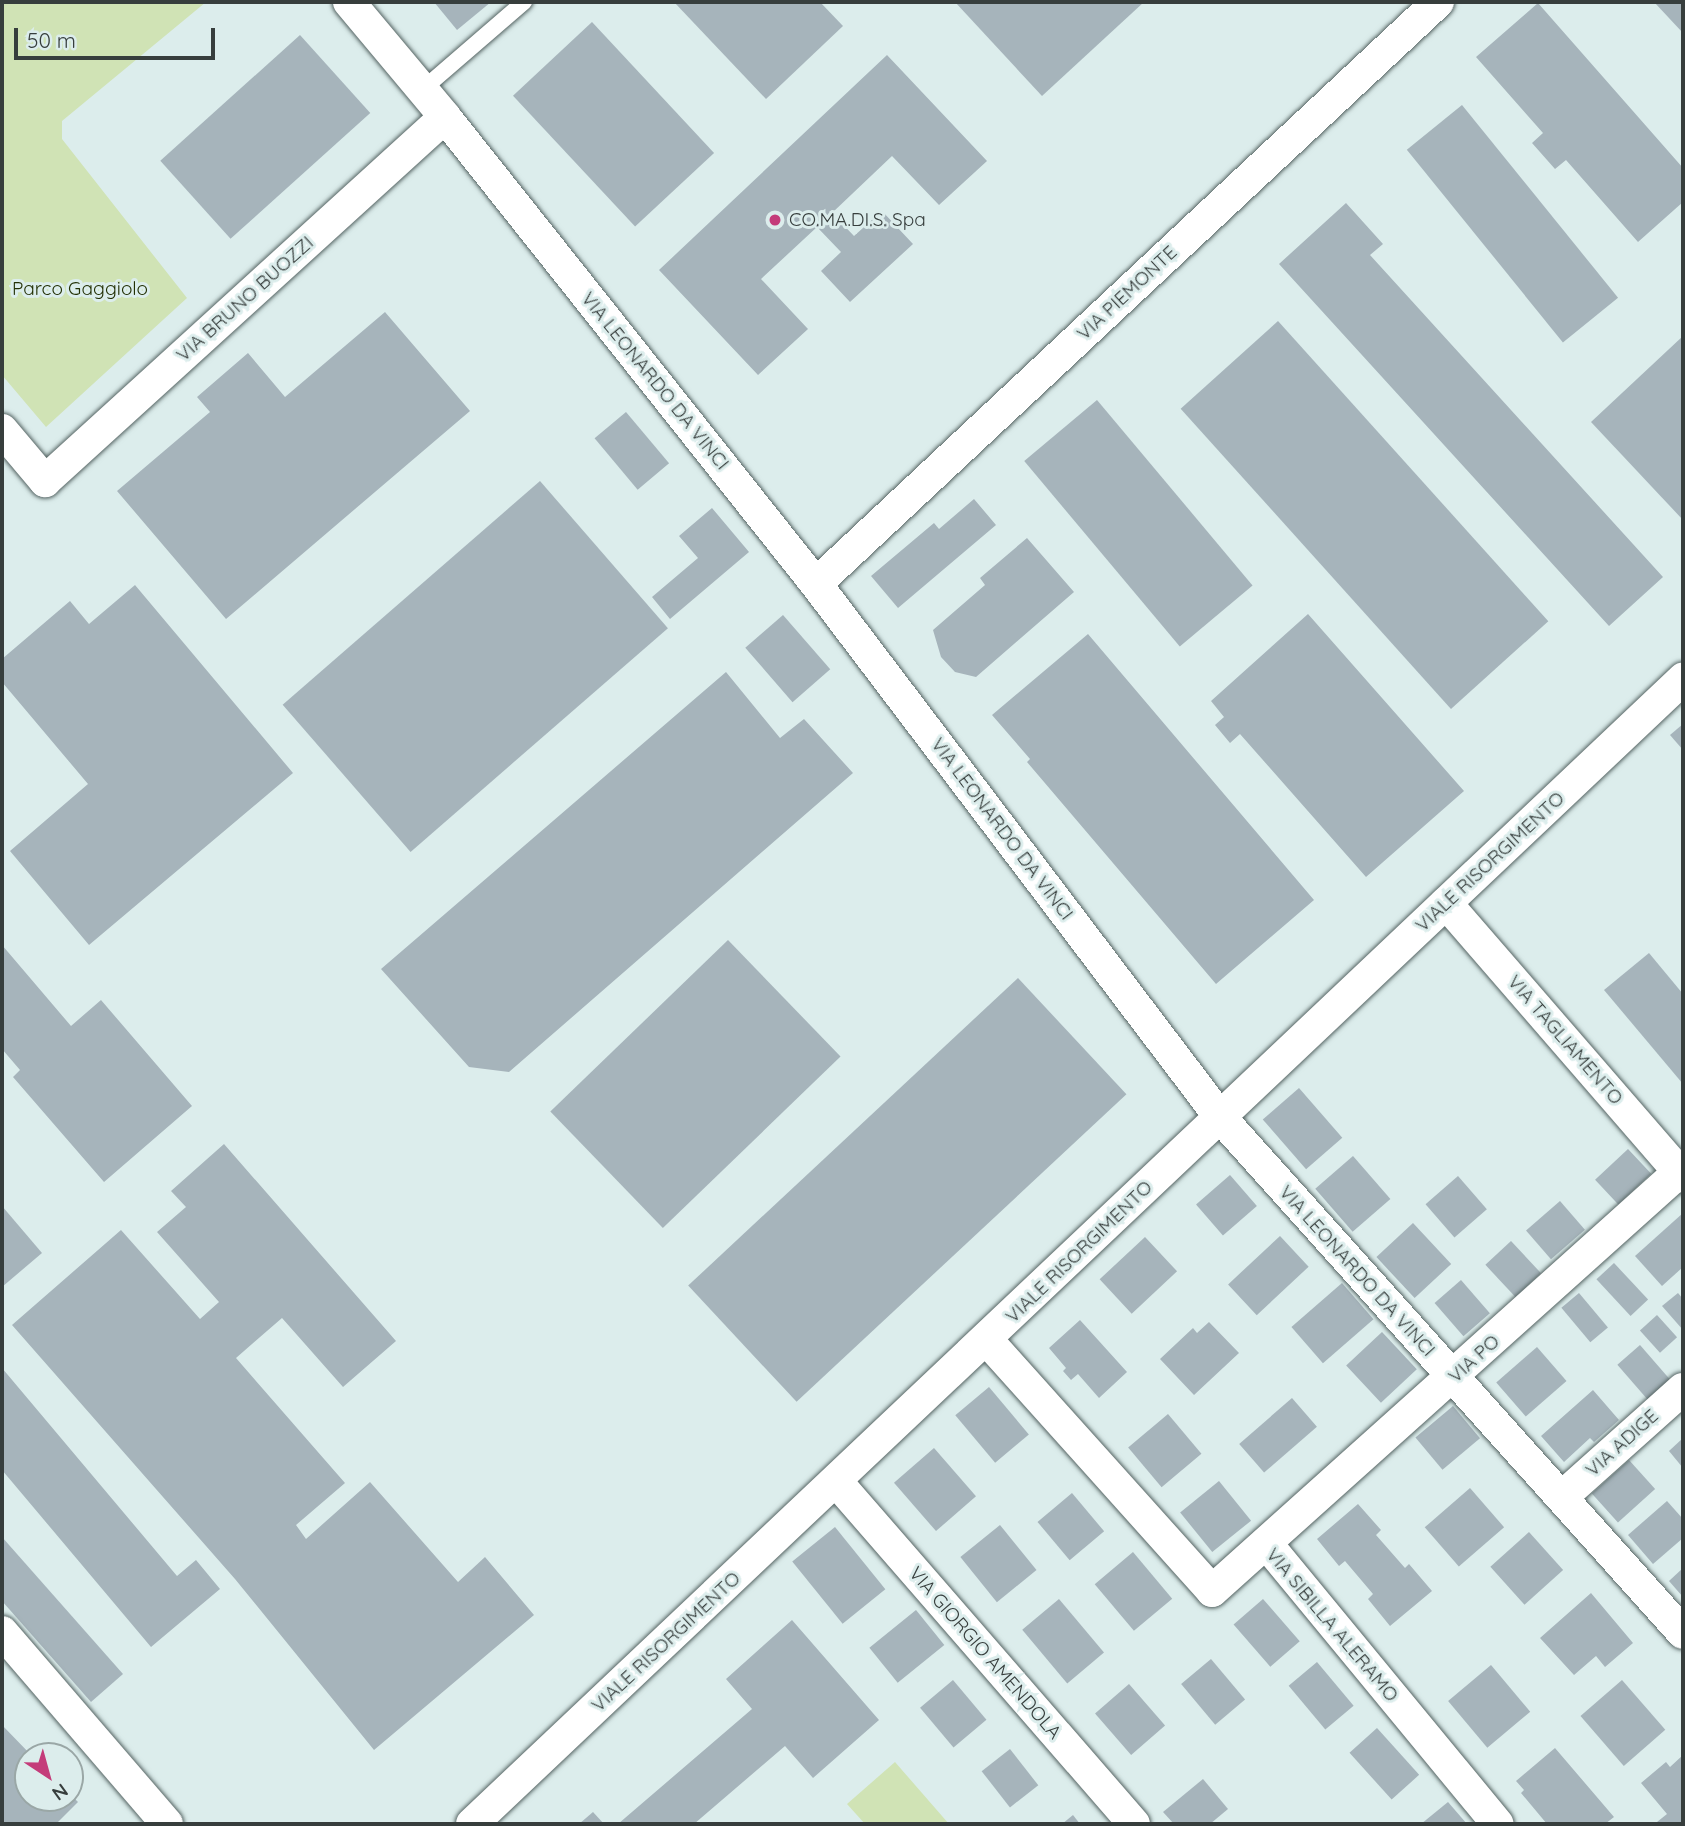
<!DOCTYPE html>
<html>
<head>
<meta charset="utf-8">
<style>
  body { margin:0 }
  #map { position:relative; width:1685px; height:1826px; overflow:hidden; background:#dcedec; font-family:Quicksand,sans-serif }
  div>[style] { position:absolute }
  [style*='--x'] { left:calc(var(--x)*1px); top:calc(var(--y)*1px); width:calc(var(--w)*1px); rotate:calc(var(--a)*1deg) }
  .green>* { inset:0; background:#d0e3b5 }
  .building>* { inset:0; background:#a6b4bb; transform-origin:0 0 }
  .roads { filter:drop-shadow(0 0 2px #556463) drop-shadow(0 0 2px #556463) }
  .service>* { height:16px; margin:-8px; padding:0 8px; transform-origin:8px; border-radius:8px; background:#fff }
  .minor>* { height:32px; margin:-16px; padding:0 16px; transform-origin:16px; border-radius:16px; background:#fff }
  .dots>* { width:19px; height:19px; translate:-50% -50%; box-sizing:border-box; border:4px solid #dcedec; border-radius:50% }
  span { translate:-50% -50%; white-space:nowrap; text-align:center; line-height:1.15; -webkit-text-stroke:6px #dcedec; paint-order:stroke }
  .poi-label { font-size:19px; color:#373e3d }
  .left { translate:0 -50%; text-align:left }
  .park-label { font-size:19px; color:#233105 }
  .street-label { font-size:19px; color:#373e3d }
  .frame { position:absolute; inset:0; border:4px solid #373e3d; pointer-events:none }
  .north { position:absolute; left:14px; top:1742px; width:70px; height:70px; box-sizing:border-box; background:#dcedec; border:2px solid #9aa7a6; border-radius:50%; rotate:144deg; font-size:19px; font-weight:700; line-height:28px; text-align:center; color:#373e3d }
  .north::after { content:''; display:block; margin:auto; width:24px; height:32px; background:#c43c7a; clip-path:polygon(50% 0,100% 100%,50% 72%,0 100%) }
  .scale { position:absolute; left:14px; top:28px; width:201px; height:32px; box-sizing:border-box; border:4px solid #373e3d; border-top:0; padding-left:9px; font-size:21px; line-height:24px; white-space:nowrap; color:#373e3d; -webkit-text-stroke:5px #dcedec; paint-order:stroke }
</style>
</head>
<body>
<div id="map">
  <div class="green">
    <div style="clip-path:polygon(2px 2px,206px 2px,62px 121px,62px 139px,187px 298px,46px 427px,2px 375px)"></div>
    <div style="clip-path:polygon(895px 1762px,949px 1824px,865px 1824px,847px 1804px)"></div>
  </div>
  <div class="building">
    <div style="clip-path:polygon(434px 2px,491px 2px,457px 30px)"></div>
    <div style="clip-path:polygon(674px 2px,820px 2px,843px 26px,766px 99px)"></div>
    <div style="clip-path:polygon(955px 2px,1144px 2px,1042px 96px)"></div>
    <div style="clip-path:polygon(1654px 2px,1683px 2px,1683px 33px)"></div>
    <div style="clip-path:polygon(1538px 3px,1683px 168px,1683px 202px,1638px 242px,1566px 160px,1555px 169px,1532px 143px,1543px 133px,1476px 57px)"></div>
    <div style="left:592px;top:22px;width:179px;height:108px;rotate:47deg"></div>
    <div style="left:300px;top:35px;width:105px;height:188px;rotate:48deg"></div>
    <div style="clip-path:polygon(887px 55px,987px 161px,939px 205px,892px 156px,832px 213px,854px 236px,882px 211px,913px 244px,850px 302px,821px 271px,841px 252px,817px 227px,761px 279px,808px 329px,758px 375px,659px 270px)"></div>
    <div style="left:1462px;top:105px;width:248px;height:71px;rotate:51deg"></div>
    <div style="clip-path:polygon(1346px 203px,1383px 244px,1370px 255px,1663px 577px,1609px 626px,1279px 264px)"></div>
    <div style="clip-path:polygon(385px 312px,470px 411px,226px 619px,117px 491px,210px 412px,197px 397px,248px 353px,285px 397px)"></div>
    <div style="left:1278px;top:321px;width:404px;height:131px;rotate:48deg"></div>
    <div style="clip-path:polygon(1683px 336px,1683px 520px,1591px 422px)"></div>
    <div style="left:1097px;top:400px;width:242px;height:95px;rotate:50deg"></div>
    <div style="left:626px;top:412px;width:67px;height:41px;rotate:50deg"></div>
    <div style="left:540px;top:481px;width:195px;height:341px;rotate:49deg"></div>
    <div style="clip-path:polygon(974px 499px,996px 525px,898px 608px,871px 576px,934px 523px,939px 529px)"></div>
    <div style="clip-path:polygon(712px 508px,749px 552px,670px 619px,652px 597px,698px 558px,679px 536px)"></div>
    <div style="clip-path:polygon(1027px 538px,1074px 592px,976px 677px,955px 672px,941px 657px,933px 630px,985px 585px,980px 578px)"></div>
    <div style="clip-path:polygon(135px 585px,293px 773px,89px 945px,10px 851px,88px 784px,2px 682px,2px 659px,70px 601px,89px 624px)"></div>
    <div style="clip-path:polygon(1308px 614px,1464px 791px,1366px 877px,1240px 734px,1230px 743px,1215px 725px,1224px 717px,1211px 701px)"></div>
    <div style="left:783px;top:615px;width:72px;height:50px;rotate:49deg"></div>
    <div style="clip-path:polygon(1088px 634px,1314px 900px,1216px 984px,1027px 762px,1030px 759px,992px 715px)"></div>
    <div style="clip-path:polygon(726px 672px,780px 738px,804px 719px,853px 773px,509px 1072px,469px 1067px,381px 969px)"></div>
    <div style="clip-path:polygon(1683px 724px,1683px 750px,1670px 735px)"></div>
    <div style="left:728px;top:940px;width:162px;height:247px;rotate:46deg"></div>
    <div style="clip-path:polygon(2px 945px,71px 1026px,101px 1000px,192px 1106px,104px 1182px,13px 1077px,20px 1070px,2px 1049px)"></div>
    <div style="clip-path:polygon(1649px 953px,1683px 994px,1683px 1084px,1604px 990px)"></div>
    <div style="left:1018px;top:978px;width:159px;height:451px;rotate:47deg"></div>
    <div style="left:1299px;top:1088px;width:66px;height:48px;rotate:49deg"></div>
    <div style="clip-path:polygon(224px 1144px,396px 1341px,343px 1387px,282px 1318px,236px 1358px,345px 1483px,296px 1525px,306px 1539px,370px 1482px,458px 1582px,485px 1557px,534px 1615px,374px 1750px,235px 1579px,12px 1325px,121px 1230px,200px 1319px,219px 1302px,157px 1232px,186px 1207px,171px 1191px)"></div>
    <div style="left:1628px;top:1149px;width:34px;height:45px;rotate:47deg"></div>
    <div style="left:1353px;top:1156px;width:57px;height:50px;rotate:49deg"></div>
    <div style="left:1230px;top:1175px;width:41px;height:45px;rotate:49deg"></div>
    <div style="left:1458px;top:1176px;width:44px;height:43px;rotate:49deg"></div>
    <div style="left:1560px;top:1201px;width:38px;height:45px;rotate:49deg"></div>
    <div style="clip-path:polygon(2px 1206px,42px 1253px,2px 1287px)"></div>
    <div style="clip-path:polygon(1683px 1213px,1683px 1267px,1662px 1286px,1635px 1256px)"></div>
    <div style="left:1413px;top:1223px;width:56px;height:50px;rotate:47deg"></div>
    <div style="left:1280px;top:1236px;width:42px;height:71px;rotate:47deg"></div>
    <div style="left:1145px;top:1237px;width:47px;height:62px;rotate:47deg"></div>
    <div style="left:1511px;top:1241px;width:44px;height:35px;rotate:47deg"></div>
    <div style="left:1614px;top:1263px;width:50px;height:24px;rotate:47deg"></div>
    <div style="left:1461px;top:1280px;width:44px;height:35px;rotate:49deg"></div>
    <div style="left:1342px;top:1283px;width:48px;height:67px;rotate:49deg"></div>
    <div style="left:1579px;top:1293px;width:45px;height:23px;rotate:50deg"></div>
    <div style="clip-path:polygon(1678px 1293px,1683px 1299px,1683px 1330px,1662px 1306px)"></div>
    <div style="left:1657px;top:1315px;width:30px;height:23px;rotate:48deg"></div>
    <div style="clip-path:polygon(1080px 1320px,1127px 1372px,1099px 1398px,1078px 1374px,1071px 1380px,1063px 1371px,1066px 1368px,1049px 1348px)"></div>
    <div style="clip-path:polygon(1209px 1322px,1239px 1353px,1194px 1395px,1160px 1359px,1193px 1328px,1197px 1333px)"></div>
    <div style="left:1382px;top:1332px;width:51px;height:49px;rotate:47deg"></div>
    <div style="left:1640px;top:1345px;width:48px;height:30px;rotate:49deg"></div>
    <div style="left:1537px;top:1347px;width:45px;height:54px;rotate:49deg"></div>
    <div style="clip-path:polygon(2px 1368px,177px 1576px,196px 1560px,220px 1589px,151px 1647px,2px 1470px)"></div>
    <div style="left:989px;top:1387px;width:62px;height:44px;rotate:50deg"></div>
    <div style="clip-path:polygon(1593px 1390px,1619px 1420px,1594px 1442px,1590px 1438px,1564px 1462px,1541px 1436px)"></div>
    <div style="left:1292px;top:1398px;width:38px;height:70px;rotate:49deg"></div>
    <div style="left:1453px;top:1406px;width:42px;height:49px;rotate:50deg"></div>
    <div style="left:1168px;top:1414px;width:52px;height:52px;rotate:50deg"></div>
    <div style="clip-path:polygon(1683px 1438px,1683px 1468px,1669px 1451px)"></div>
    <div style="left:934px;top:1448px;width:64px;height:53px;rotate:49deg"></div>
    <div style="left:1629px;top:1460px;width:39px;height:50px;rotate:48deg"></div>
    <div style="left:1219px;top:1481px;width:51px;height:50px;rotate:51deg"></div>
    <div style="left:1470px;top:1488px;width:52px;height:60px;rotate:49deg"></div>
    <div style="left:1072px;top:1493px;width:50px;height:45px;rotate:50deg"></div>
    <div style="clip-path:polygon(1667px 1501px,1683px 1519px,1683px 1538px,1653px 1564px,1628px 1535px)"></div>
    <div style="clip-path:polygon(1358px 1504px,1381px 1530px,1376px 1535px,1405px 1568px,1409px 1564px,1432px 1591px,1390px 1626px,1368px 1599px,1373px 1594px,1345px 1561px,1339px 1566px,1317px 1539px)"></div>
    <div style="left:1000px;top:1525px;width:58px;height:51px;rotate:51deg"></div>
    <div style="left:835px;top:1527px;width:80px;height:55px;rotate:51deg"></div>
    <div style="left:1529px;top:1532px;width:51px;height:52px;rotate:48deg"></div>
    <div style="clip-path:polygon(2px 1537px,123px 1674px,91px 1702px,2px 1601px)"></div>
    <div style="left:1133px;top:1552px;width:61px;height:50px;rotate:50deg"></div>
    <div style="clip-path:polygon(1683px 1568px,1683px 1597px,1669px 1581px)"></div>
    <div style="clip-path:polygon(1591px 1593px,1633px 1643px,1605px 1667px,1596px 1656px,1574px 1675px,1540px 1638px)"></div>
    <div style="left:1059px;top:1599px;width:70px;height:48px;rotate:50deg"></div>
    <div style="left:1263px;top:1599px;width:56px;height:39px;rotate:49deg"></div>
    <div style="left:916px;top:1610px;width:45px;height:60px;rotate:51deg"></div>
    <div style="clip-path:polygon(792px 1620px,879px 1720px,813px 1778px,785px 1746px,694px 1824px,618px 1824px,752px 1709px,726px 1679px)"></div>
    <div style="left:1211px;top:1659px;width:53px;height:39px;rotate:50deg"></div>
    <div style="left:1317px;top:1662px;width:57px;height:37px;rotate:50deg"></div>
    <div style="left:1491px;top:1665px;width:61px;height:56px;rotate:50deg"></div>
    <div style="left:953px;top:1680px;width:52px;height:43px;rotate:50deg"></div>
    <div style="left:1622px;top:1680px;width:66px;height:55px;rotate:49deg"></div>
    <div style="left:1129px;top:1684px;width:55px;height:45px;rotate:49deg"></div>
    <div style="clip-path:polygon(2px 1725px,32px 1756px,28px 1756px,28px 1798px,70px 1798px,70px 1794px,78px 1802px,56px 1824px,2px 1824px)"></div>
    <div style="left:1377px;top:1728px;width:63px;height:37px;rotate:48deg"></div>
    <div style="clip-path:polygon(1555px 1748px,1614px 1817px,1605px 1824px,1547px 1824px,1521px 1793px,1524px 1790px,1516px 1781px)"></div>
    <div style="left:1010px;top:1749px;width:46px;height:36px;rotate:52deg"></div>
    <div style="clip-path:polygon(1683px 1755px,1683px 1824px,1659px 1824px,1657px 1822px,1667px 1814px,1641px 1783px,1666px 1762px,1670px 1767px)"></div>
    <div style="clip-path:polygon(1203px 1779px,1228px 1809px,1210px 1824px,1174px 1824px,1163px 1812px)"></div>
    <div style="clip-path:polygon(1448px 1802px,1467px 1824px,1421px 1824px)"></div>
    <div style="clip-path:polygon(593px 1812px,604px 1824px,579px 1824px)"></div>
    <div style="clip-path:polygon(1073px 1815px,1080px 1824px,1062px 1824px)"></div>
  </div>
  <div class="roads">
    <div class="service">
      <div style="--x:422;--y:90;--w:135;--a:-40.8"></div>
    </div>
    <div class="minor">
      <div style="--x:349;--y:2;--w:150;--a:50.1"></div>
      <div style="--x:445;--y:117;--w:596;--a:51.54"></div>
      <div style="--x:816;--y:584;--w:669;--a:52.84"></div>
      <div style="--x:1220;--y:1117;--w:693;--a:48.1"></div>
      <div style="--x:2;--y:430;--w:67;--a:49.9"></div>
      <div style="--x:45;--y:481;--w:541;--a:-42.3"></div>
      <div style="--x:816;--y:584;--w:852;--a:-43.1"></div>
      <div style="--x:1446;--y:903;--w:362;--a:49.1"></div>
      <div style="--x:987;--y:1340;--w:337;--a:48.1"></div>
      <div style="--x:1212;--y:1591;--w:627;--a:-41.9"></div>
      <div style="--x:836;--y:1481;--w:454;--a:49"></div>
      <div style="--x:1562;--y:1497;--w:162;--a:-41.8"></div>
      <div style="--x:1266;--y:1543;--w:364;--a:50.5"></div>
      <div style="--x:2;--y:1632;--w:253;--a:49.3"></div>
      <div style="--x:472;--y:1824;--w:1667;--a:-43.4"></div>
    </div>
  </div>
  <div class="dots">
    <div style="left:775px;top:220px;background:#c43c7a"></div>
  </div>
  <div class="poi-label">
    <span class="left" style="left:789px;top:220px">CO.MA.DI.S. Spa</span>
  </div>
  <div class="park-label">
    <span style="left:80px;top:289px">Parco Gaggiolo</span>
  </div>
  <div class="street-label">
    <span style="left:1127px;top:293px;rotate:-43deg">VIA PIEMONTE</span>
    <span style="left:245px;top:299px;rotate:-42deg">VIA BRUNO BUOZZI</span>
    <span style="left:655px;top:381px;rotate:51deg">VIA LEONARDO DA VINCI</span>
    <span style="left:1002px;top:829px;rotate:53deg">VIA LEONARDO DA VINCI</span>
    <span style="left:1490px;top:862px;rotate:-43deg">VIALE RISORGIMENTO</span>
    <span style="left:1565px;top:1040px;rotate:49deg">VIA TAGLIAMENTO</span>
    <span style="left:1079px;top:1252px;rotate:-44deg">VIALE RISORGIMENTO</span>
    <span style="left:1357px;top:1271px;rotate:48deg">VIA LEONARDO DA VINCI</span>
    <span style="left:1474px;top:1359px;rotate:-42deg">VIA PO</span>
    <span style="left:1622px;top:1443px;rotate:-42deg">VIA ADIGE</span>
    <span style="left:1332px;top:1625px;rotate:50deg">VIA SIBILLA ALERAMO</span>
    <span style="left:666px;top:1642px;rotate:-43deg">VIALE RISORGIMENTO</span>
    <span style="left:985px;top:1653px;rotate:49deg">VIA GIORGIO AMENDOLA</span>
  </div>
  <div class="frame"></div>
  <div class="north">N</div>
  <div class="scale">50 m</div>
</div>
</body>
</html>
